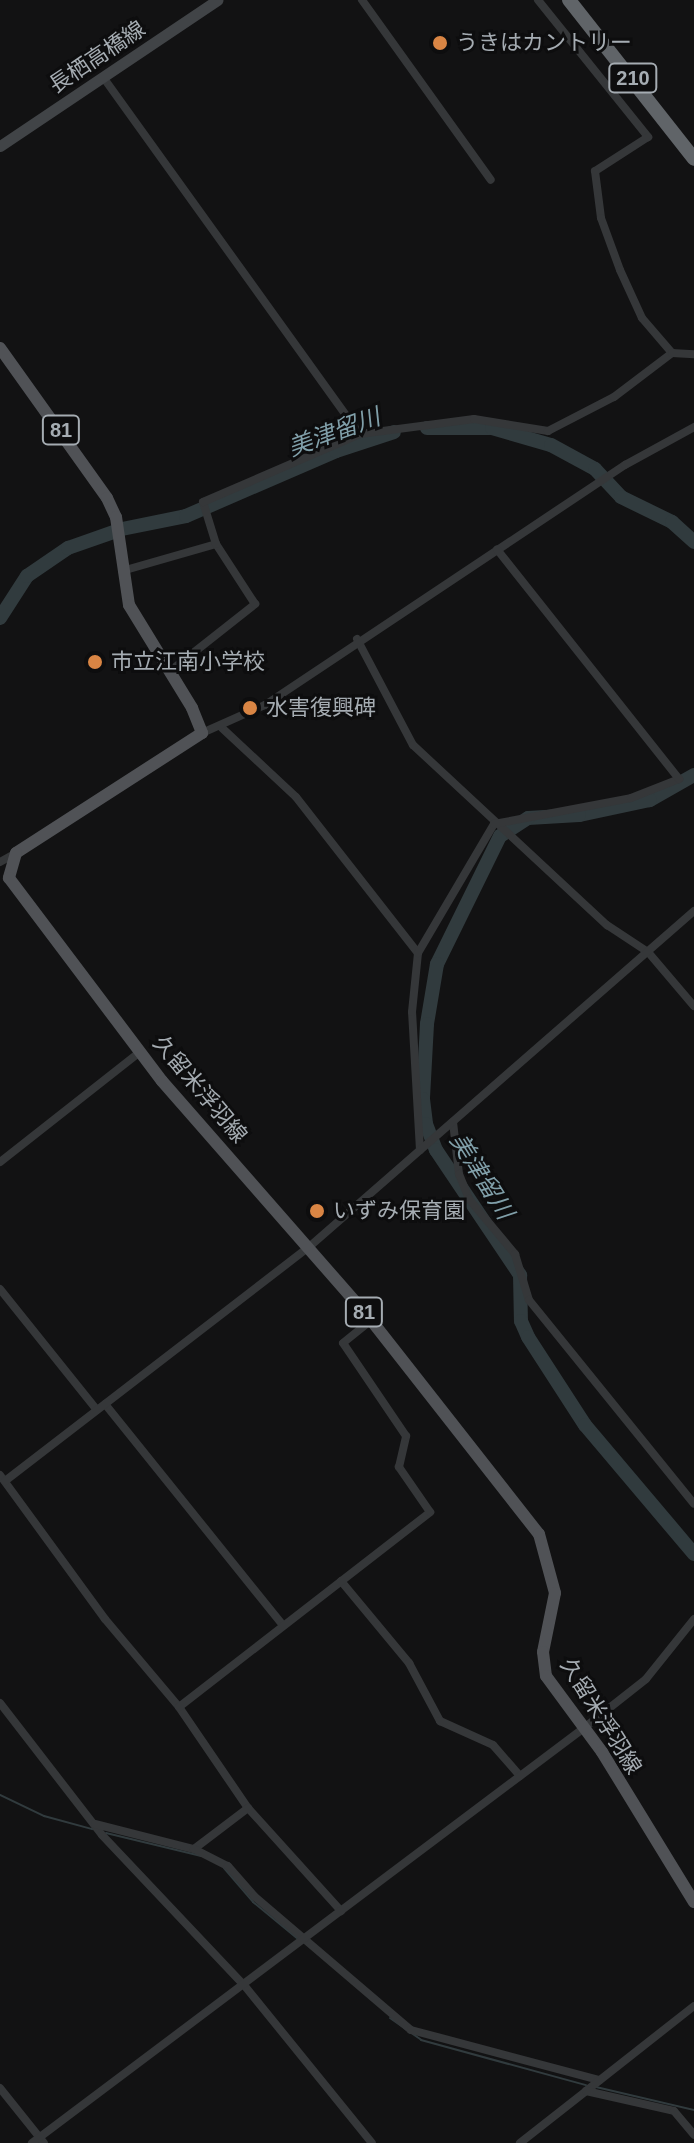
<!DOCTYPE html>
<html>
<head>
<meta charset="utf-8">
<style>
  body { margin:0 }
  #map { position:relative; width:694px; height:2143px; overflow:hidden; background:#121213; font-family:Arial,"Noto Sans JP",sans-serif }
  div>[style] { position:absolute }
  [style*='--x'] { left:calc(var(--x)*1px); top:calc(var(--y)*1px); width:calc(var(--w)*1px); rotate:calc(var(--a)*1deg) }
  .stream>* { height:2px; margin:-1px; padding:0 1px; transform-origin:1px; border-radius:1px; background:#313b3e }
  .river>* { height:14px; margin:-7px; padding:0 7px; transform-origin:7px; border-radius:7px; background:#313b3e }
  .street>* { height:8px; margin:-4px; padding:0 4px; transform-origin:4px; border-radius:4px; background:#353739 }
  .secondary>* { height:11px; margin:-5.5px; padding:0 5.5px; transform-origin:5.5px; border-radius:5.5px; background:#414447 }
  .primary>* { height:12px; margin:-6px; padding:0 6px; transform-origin:6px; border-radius:6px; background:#505256 }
  .highway>* { height:14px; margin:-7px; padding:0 7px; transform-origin:7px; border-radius:7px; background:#606468 }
  .dots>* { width:22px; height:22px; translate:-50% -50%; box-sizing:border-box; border:4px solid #0d0d0e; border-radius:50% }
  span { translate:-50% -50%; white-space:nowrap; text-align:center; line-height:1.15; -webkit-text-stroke:6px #0d0d0e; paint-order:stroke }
  .shield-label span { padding:2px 6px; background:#0d0d0e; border:2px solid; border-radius:6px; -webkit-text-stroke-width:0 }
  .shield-label { font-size:20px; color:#a5acb2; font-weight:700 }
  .poi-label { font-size:22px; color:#a5acb2 }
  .left { translate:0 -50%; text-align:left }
  .street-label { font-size:22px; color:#a5acb2 }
  .water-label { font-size:24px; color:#809fa9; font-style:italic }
</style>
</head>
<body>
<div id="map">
  <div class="stream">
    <div style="--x:0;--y:1795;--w:49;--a:25.5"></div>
    <div style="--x:44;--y:1816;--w:50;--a:15.2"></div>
    <div style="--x:106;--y:1833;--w:98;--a:13.6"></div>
    <div style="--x:224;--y:1868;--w:45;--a:49.5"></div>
    <div style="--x:253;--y:1902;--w:57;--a:39.3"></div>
    <div style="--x:390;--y:2018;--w:38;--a:35"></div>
    <div style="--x:421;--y:2040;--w:171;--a:15.3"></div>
    <div style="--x:596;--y:2087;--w:101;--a:13.2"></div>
  </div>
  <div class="river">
    <div style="--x:427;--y:428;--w:65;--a:0"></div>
    <div style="--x:492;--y:428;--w:61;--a:16.1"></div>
    <div style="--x:551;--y:445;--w:50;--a:28.6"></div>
    <div style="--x:595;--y:469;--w:38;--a:47"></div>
    <div style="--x:621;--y:497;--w:57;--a:26.1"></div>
    <div style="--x:672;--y:522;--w:30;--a:42"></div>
    <div style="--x:0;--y:618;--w:50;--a:-57.3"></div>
    <div style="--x:27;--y:576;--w:50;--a:-34.3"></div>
    <div style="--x:68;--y:548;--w:57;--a:-19.4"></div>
    <div style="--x:122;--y:529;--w:65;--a:-11.5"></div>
    <div style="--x:186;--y:516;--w:163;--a:-23.4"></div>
    <div style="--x:336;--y:451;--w:61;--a:-18.1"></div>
    <div style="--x:694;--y:775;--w:51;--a:150.4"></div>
    <div style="--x:650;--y:800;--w:73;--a:168.1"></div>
    <div style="--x:579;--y:815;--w:51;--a:176.6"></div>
    <div style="--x:528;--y:818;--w:33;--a:147"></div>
    <div style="--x:500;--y:836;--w:143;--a:116.2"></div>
    <div style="--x:437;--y:964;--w:61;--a:99.5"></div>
    <div style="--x:427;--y:1024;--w:75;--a:93.1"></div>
    <div style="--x:423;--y:1099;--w:25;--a:83"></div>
    <div style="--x:426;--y:1124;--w:28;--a:69"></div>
    <div style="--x:436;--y:1150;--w:151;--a:56.1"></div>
    <div style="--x:520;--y:1275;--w:46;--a:88.8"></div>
    <div style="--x:521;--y:1321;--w:17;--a:66"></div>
    <div style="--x:528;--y:1337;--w:105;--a:57.1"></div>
    <div style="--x:585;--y:1425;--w:169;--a:49.8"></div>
  </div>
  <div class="street">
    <div style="--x:362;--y:0;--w:221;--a:54.4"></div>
    <div style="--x:538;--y:0;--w:176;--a:51.2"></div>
    <div style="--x:648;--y:137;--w:63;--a:147.3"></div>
    <div style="--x:595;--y:171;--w:47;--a:82.7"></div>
    <div style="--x:601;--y:218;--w:55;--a:69.9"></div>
    <div style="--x:620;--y:270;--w:53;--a:65.4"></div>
    <div style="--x:642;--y:318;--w:46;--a:49.4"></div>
    <div style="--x:103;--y:77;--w:440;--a:54.3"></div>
    <div style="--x:122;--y:571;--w:98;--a:-16"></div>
    <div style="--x:357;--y:639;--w:120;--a:62.2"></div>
    <div style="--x:413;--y:745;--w:265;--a:42.9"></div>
    <div style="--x:607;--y:925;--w:49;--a:33.4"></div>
    <div style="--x:648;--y:952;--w:71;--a:49.6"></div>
    <div style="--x:169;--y:672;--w:110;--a:-38.3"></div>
    <div style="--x:255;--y:604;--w:72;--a:-123"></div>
    <div style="--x:216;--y:544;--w:44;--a:-107.2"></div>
    <div style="--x:203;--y:502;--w:171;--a:-23.4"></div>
    <div style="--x:360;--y:434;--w:115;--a:-7.5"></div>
    <div style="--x:474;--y:419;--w:75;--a:9.2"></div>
    <div style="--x:548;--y:431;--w:74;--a:-27.3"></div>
    <div style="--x:614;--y:397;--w:73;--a:-37.2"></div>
    <div style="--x:672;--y:353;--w:22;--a:3"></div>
    <div style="--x:222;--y:728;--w:101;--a:43"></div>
    <div style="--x:296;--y:797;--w:198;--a:52"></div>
    <div style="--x:202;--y:733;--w:69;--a:-24"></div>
    <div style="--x:265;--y:705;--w:433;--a:-33.7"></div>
    <div style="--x:625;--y:465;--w:79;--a:-28.8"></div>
    <div style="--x:0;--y:862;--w:18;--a:-29"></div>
    <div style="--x:453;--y:1122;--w:52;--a:83.4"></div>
    <div style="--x:459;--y:1174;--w:27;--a:68"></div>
    <div style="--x:469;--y:1199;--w:72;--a:50.1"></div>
    <div style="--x:515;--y:1254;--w:48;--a:73.1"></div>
    <div style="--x:529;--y:1300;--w:262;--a:51"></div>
    <div style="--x:420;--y:1150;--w:138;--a:-93.3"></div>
    <div style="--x:412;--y:1012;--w:59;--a:-84.2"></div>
    <div style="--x:418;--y:953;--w:150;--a:-59.5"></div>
    <div style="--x:494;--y:824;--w:139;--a:-10.7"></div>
    <div style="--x:631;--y:798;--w:52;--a:-21.6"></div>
    <div style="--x:679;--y:779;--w:293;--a:-128.4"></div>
    <div style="--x:0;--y:1162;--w:179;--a:-38.2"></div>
    <div style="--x:0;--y:1289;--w:155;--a:51.3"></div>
    <div style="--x:105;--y:1404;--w:284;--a:51.2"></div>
    <div style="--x:0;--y:1475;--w:178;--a:53.9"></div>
    <div style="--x:105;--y:1619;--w:115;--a:49.9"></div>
    <div style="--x:179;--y:1707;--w:122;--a:55.7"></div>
    <div style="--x:248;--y:1808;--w:139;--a:47.9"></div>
    <div style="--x:5;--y:1481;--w:384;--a:-37.6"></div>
    <div style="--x:309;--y:1247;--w:511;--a:-41.11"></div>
    <div style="--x:341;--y:1581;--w:107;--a:50.3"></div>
    <div style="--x:409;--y:1663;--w:66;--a:61.9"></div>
    <div style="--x:440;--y:1721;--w:58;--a:24.4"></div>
    <div style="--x:493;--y:1745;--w:41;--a:48.9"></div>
    <div style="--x:0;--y:1703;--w:167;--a:52.3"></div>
    <div style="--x:102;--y:1835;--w:207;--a:46.6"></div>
    <div style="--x:244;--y:1985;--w:203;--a:51"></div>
    <div style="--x:179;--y:1707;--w:318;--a:-37.8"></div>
    <div style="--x:430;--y:1512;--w:55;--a:-124.6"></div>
    <div style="--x:399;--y:1467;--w:32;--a:-77"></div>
    <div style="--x:406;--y:1436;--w:112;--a:-124.1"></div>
    <div style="--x:343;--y:1343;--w:36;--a:-39"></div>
    <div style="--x:95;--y:1824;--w:102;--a:14.2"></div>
    <div style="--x:194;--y:1849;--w:68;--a:-37.2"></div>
    <div style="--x:194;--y:1849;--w:38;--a:27"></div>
    <div style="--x:228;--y:1866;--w:40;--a:49"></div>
    <div style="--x:254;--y:1896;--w:206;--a:40.5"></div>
    <div style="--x:411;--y:2030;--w:195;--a:14.9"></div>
    <div style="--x:0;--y:2088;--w:70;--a:51.3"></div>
    <div style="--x:586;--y:2091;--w:137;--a:-38.2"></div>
    <div style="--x:32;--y:2143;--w:691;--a:-36.94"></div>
    <div style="--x:584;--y:1728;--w:79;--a:-38.3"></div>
    <div style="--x:646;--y:1679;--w:77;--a:-51.3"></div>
    <div style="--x:520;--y:2143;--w:84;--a:-38.2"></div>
    <div style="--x:586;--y:2091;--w:90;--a:12.8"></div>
    <div style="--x:674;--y:2111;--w:31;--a:50"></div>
  </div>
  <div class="secondary">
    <div style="--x:0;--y:146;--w:262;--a:-33.9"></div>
  </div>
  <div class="primary">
    <div style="--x:0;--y:348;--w:184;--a:54.5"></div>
    <div style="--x:107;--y:498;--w:21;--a:65"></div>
    <div style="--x:116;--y:517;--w:89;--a:81.6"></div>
    <div style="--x:129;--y:605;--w:121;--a:58.5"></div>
    <div style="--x:192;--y:708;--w:27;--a:68"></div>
    <div style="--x:202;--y:733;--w:221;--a:147.2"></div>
    <div style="--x:16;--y:853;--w:26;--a:106"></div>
    <div style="--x:9;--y:878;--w:254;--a:53"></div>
    <div style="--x:162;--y:1081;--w:317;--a:48.8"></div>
    <div style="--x:371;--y:1320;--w:272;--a:51.9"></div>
    <div style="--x:539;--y:1534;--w:61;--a:74.8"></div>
    <div style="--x:555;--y:1593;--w:60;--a:101.5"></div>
    <div style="--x:543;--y:1652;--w:24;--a:83"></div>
    <div style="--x:546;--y:1676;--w:94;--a:53.6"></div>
    <div style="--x:602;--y:1752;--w:176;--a:58.5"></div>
  </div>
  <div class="highway">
    <div style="--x:569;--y:0;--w:202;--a:51.8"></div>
  </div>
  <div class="dots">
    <div style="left:440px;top:43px;background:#d98544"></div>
    <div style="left:95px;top:662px;background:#d98544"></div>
    <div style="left:250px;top:708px;background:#d98544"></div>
    <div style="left:317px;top:1211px;background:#d98544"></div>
  </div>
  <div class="shield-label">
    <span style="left:633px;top:78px">210</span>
    <span style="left:61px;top:430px">81</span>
    <span style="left:364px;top:1312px">81</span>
  </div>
  <div class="poi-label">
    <span class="left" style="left:456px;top:43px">うきはカントリー</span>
    <span class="left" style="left:111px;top:662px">市立江南小学校</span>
    <span class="left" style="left:266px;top:708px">水害復興碑</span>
    <span class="left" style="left:333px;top:1211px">いずみ保育園</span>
  </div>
  <div class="street-label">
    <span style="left:97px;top:57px;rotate:-34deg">長栖高橋線</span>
    <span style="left:200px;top:1089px;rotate:50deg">久留米浮羽線</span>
    <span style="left:601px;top:1716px;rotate:58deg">久留米浮羽線</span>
  </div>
  <div class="water-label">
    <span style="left:334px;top:432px;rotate:-20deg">美津留川</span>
    <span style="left:482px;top:1176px;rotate:58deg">美津留川</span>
  </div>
</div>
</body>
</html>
